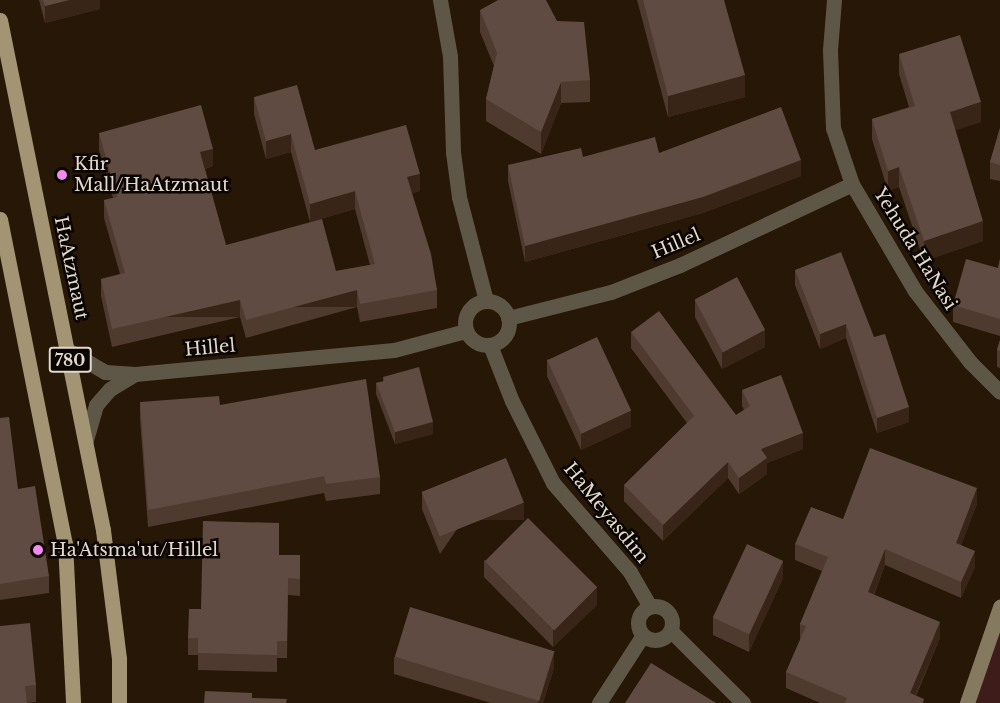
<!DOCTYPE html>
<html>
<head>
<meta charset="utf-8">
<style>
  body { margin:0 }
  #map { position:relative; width:1000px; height:703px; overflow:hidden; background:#261707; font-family:"Libre Baskerville",serif }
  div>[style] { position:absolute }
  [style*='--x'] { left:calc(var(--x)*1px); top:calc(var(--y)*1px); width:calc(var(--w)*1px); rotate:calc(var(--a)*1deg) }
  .green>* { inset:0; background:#3d1c19 }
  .street>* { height:15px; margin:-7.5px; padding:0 7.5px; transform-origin:7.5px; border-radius:7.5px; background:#5e5748 }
  .street>.ring { margin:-7.5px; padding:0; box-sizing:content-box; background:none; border:15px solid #5e5748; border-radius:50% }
  .secondary>* { height:15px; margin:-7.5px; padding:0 7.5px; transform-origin:7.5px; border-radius:7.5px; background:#857960 }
  .primary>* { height:15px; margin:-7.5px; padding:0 7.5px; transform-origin:7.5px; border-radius:7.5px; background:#a39473 }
  .wall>* { inset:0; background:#4f3a30 }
  .shaded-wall>* { inset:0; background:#382518; transform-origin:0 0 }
  .building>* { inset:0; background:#5f4b41; transform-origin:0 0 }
  .dots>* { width:16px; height:16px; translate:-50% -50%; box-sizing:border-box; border:3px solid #0a0501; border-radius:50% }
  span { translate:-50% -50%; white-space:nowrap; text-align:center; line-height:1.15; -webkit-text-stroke:5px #0a0501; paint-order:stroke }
  .shield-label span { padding:2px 4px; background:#0a0501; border:2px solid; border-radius:4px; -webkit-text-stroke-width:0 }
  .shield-label { font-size:16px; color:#e3d8cd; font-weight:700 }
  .poi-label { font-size:18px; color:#e3d8cd }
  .left { translate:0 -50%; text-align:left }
  .street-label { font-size:18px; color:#e3d8cd }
</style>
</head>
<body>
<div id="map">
  <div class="green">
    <div style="clip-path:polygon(1000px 616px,1000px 703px,970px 703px)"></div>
  </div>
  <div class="street">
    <div style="--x:440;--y:0;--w:57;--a:79.9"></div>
    <div style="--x:450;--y:56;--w:96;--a:88.2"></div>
    <div style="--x:453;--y:152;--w:45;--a:82.4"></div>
    <div style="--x:459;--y:197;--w:107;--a:75.4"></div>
    <div style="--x:834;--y:0;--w:50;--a:94.6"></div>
    <div style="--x:830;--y:50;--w:78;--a:87.8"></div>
    <div style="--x:833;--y:128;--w:59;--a:71.3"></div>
    <div style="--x:852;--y:184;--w:124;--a:59.5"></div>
    <div style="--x:915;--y:291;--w:90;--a:52.2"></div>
    <div style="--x:970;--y:362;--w:42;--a:45"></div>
    <div class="ring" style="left:465px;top:301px;width:29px;height:29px"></div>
    <div style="--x:508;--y:318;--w:106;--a:-14.2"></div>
    <div style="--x:611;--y:292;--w:74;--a:-21.4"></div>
    <div style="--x:680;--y:265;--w:190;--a:-25.2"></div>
    <div style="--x:490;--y:345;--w:60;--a:68.6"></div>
    <div style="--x:512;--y:401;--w:92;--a:63.4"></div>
    <div style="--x:553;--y:483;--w:118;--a:49.1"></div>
    <div style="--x:630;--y:572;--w:39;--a:60"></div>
    <div style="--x:68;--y:350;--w:43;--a:30.7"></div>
    <div style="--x:105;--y:372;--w:30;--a:4"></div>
    <div style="--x:135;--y:374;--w:260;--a:-5.3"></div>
    <div style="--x:394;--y:350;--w:74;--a:-14.8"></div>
    <div style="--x:86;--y:440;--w:36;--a:-74"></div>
    <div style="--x:96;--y:405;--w:21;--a:-49"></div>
    <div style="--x:110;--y:389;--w:29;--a:-31"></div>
    <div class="ring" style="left:638px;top:606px;width:19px;height:19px"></div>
    <div style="--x:671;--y:631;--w:102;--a:45"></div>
    <div style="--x:599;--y:703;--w:81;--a:-57.1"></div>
  </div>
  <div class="secondary">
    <div style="--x:967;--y:703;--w:102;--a:-71"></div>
  </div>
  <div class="primary">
    <div style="--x:0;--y:20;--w:520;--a:78.58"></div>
    <div style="--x:103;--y:530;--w:130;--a:82.9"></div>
    <div style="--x:119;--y:659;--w:44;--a:90"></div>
    <div style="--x:0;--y:219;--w:330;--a:78.7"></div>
    <div style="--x:65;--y:543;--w:160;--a:87.1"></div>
  </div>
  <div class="wall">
    <div style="clip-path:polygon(39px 0,100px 0,100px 9px,45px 23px)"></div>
    <div style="clip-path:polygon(637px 0,724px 0,745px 97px,668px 117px)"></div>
    <div style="clip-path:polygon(480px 10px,557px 21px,590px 80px,590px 102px,561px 103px,541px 154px,486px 121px,486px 99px,494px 66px,480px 32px)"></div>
    <div style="clip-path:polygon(899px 54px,981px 122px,955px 130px,983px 241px,924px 261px,899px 187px,888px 191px,872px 139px,872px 119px,909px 107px,899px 74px)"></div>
    <div style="clip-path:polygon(254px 97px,315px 150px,420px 191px,412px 193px,437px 290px,437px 308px,360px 322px,357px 307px,246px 338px,240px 317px,112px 347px,101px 296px,101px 279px,120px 274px,104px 218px,104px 200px,113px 198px,99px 150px,99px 133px,213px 166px,205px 169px,226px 245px,336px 271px,370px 265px,355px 209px,310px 222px,291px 152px,266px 159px,254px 114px)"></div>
    <div style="clip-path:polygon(1000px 128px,1000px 181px,990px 179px,990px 162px)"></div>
    <div style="clip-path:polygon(659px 153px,801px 176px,703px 213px,525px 262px,508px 181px,508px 165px,583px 157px)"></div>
    <div style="clip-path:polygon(1000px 259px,1000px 336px,953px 322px,953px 305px,998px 268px)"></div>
    <div style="clip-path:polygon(795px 270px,874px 337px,909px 422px,877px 433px,846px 338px,820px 349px,795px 285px)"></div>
    <div style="clip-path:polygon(695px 300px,765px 347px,722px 369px,695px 317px)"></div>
    <div style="clip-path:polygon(631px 332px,736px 415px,744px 410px,742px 406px,742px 390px,803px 449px,767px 463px,767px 474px,739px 494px,728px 478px,663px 541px,624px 501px,624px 485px,687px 423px,631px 348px)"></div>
    <div style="clip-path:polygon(1000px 340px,1000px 368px,997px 367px,997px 350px)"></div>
    <div style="clip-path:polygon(547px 359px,631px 427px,581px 450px,547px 376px)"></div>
    <div style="clip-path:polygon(383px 377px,433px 434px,395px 444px,376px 394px,376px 383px,383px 382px)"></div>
    <div style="clip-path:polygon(140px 402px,220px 405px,380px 477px,380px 494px,326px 501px,324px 493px,148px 527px,140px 419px)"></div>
    <div style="clip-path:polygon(0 418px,18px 489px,49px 576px,49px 593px,0 600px)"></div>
    <div style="clip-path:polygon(506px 458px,440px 554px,422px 509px,422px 492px)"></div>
    <div style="clip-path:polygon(977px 504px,961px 545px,975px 567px,961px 598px,885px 565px,874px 595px,940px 638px,916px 696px,924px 703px,820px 703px,786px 688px,786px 672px,800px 640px,800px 624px,822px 571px,795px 560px,795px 544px,843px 519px)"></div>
    <div style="clip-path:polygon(279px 555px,300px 555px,300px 596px,288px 595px,287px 658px,277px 658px,277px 672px,198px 670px,198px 655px,188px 655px,188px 638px,201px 609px)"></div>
    <div style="clip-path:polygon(484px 560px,597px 605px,553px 647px,484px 577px)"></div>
    <div style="clip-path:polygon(783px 578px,749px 652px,713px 635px,713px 618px)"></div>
    <div style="clip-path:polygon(0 626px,36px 685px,36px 702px,27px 703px)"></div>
    <div style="clip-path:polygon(394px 657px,554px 668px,543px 703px,491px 703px,394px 674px)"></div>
  </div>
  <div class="shaded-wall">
    <div style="clip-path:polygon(69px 0,100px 0,100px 9px,45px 23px,45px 6px)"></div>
    <div style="clip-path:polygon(745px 75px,745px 97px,668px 117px,668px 96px)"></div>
    <div style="clip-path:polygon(561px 82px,561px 103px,541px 154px,541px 132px)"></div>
    <div style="clip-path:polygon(981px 102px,981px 122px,950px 132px,950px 112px)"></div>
    <div style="clip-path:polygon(291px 134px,291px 152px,266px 159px,266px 141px)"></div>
    <div style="clip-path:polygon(213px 149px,213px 166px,200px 170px,200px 152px)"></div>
    <div style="clip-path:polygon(801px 160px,801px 176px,703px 213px,525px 262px,525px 246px)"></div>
    <div style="clip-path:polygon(899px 167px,899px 187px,888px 191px,888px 171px)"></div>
    <div style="clip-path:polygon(420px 174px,420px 191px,407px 195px,407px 177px)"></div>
    <div style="clip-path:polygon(355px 191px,355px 209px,310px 222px,310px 204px)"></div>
    <div style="clip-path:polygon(983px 221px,983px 241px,924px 261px,924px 241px)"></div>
    <div style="left:357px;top:290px;width:17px;height:115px;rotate:90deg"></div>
    <div style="left:240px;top:300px;width:17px;height:131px;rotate:90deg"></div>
    <div style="clip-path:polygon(846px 324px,846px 338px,820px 349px,820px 334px)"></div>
    <div style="clip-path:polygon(765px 330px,765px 347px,722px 369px,722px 352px)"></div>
    <div style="clip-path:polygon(909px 407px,909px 422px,877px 433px,877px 418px)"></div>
    <div style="clip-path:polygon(631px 410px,631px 427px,581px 450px,581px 433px)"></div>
    <div style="clip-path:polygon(433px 422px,433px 434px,395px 444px,395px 432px)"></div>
    <div style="clip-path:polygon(803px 433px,803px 449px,767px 463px,767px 474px,739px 494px,739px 478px,761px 449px)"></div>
    <div style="clip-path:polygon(728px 462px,728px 478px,663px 541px,663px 525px)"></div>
    <div style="clip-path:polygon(977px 488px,977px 504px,956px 559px,956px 543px)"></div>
    <div style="left:524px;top:503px;width:17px;height:91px;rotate:90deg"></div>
    <div style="clip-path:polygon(885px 549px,885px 565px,868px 609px,868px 592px)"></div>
    <div style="clip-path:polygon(975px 551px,975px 567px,961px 598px,961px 582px)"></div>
    <div style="clip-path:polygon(783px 561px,783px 578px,749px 652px,749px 635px)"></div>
    <div style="clip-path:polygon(597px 588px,597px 605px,553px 647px,553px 630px)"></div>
    <div style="clip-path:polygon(940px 622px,940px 638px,912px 703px,910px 693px)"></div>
    <div style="clip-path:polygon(554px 651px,554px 668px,543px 703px,538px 703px)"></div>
  </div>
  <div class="building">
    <div style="clip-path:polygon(43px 0,69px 0,45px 6px)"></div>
    <div style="clip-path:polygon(498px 0,546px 0,557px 21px,584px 22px,590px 80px,561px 82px,541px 132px,486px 99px,497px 53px,480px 10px)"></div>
    <div style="clip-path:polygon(643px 0,724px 0,745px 75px,668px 96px)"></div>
    <div style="clip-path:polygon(960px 35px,981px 102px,950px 112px,983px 221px,924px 241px,899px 167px,888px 171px,872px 119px,915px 106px,899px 54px)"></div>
    <div style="clip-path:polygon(297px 85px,315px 150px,406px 125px,420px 174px,407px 177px,431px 254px,437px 290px,360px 304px,357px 290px,246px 320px,240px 300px,112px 329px,101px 279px,125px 273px,104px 200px,117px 197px,99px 133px,201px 105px,213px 149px,200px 152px,226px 245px,322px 219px,336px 271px,375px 264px,355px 191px,310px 204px,291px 134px,266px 141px,254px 97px)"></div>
    <div style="clip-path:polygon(781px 107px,801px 160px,703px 197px,525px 246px,508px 165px,581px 148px,583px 157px,655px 137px,659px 153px)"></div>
    <div style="clip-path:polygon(1000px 128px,1000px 165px,990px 162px)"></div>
    <div style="clip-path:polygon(841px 252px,874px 337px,885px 334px,909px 407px,877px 418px,846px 324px,820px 334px,795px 270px)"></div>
    <div style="clip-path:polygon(966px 259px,998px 268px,1000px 259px,1000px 319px,953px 305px)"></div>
    <div style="left:737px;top:277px;width:60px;height:48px;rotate:62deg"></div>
    <div style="clip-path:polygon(659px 311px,736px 415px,750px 406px,742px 390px,781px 375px,803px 433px,761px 449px,767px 458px,739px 478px,728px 462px,663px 525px,624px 485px,694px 416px,631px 332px)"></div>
    <div style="left:597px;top:337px;width:81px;height:55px;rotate:65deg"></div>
    <div style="clip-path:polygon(1000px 340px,1000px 351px,997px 350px)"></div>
    <div style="clip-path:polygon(419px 367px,433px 422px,395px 432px,376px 383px,384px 381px,383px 377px)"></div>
    <div style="clip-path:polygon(366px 379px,380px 477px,326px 484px,324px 476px,148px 510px,140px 402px,219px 396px,220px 405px)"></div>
    <div style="clip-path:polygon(9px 417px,18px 489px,35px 486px,49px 576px,0 584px,0 418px)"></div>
    <div style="clip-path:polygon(870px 448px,977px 488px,956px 543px,975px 551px,961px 582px,885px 549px,868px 592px,940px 622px,910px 693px,924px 699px,923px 703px,845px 703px,847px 698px,786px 672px,806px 626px,800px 624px,828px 557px,795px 544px,811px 507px,843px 519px)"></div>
    <div style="left:506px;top:458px;width:48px;height:91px;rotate:68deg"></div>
    <div style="left:528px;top:518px;width:98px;height:61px;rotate:45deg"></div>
    <div style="clip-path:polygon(203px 521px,279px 523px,279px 555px,300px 555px,300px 579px,288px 578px,287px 641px,277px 641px,277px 655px,198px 653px,198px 638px,188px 638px,189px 609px,201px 609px)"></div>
    <div style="left:747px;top:544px;width:40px;height:81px;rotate:25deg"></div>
    <div style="left:410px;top:607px;width:151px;height:52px;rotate:17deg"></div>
    <div style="clip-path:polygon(30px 623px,36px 685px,25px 686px,27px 703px,0 703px,0 626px)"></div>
    <div style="clip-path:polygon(651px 663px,716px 703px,625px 703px)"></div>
    <div style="clip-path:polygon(205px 691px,252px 693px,252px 698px,287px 699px,286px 703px,204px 703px)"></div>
  </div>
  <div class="dots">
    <div style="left:62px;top:175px;background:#f28af2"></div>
    <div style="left:38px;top:550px;background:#f28af2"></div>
  </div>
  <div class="shield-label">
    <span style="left:70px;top:360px">780</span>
  </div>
  <div class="poi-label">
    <span class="left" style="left:74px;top:175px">Kfir<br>Mall/HaAtzmaut</span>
    <span class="left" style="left:50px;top:550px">Ha'Atsma'ut/Hillel</span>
  </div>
  <div class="street-label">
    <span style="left:676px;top:244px;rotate:-23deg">Hillel</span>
    <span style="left:915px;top:249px;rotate:58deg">Yehuda HaNasi</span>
    <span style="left:71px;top:268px;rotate:78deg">HaAtzmaut</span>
    <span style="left:210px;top:348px;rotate:-5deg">Hillel</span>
    <span style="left:606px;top:513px;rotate:51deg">HaMeyasdim</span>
  </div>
</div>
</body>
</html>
